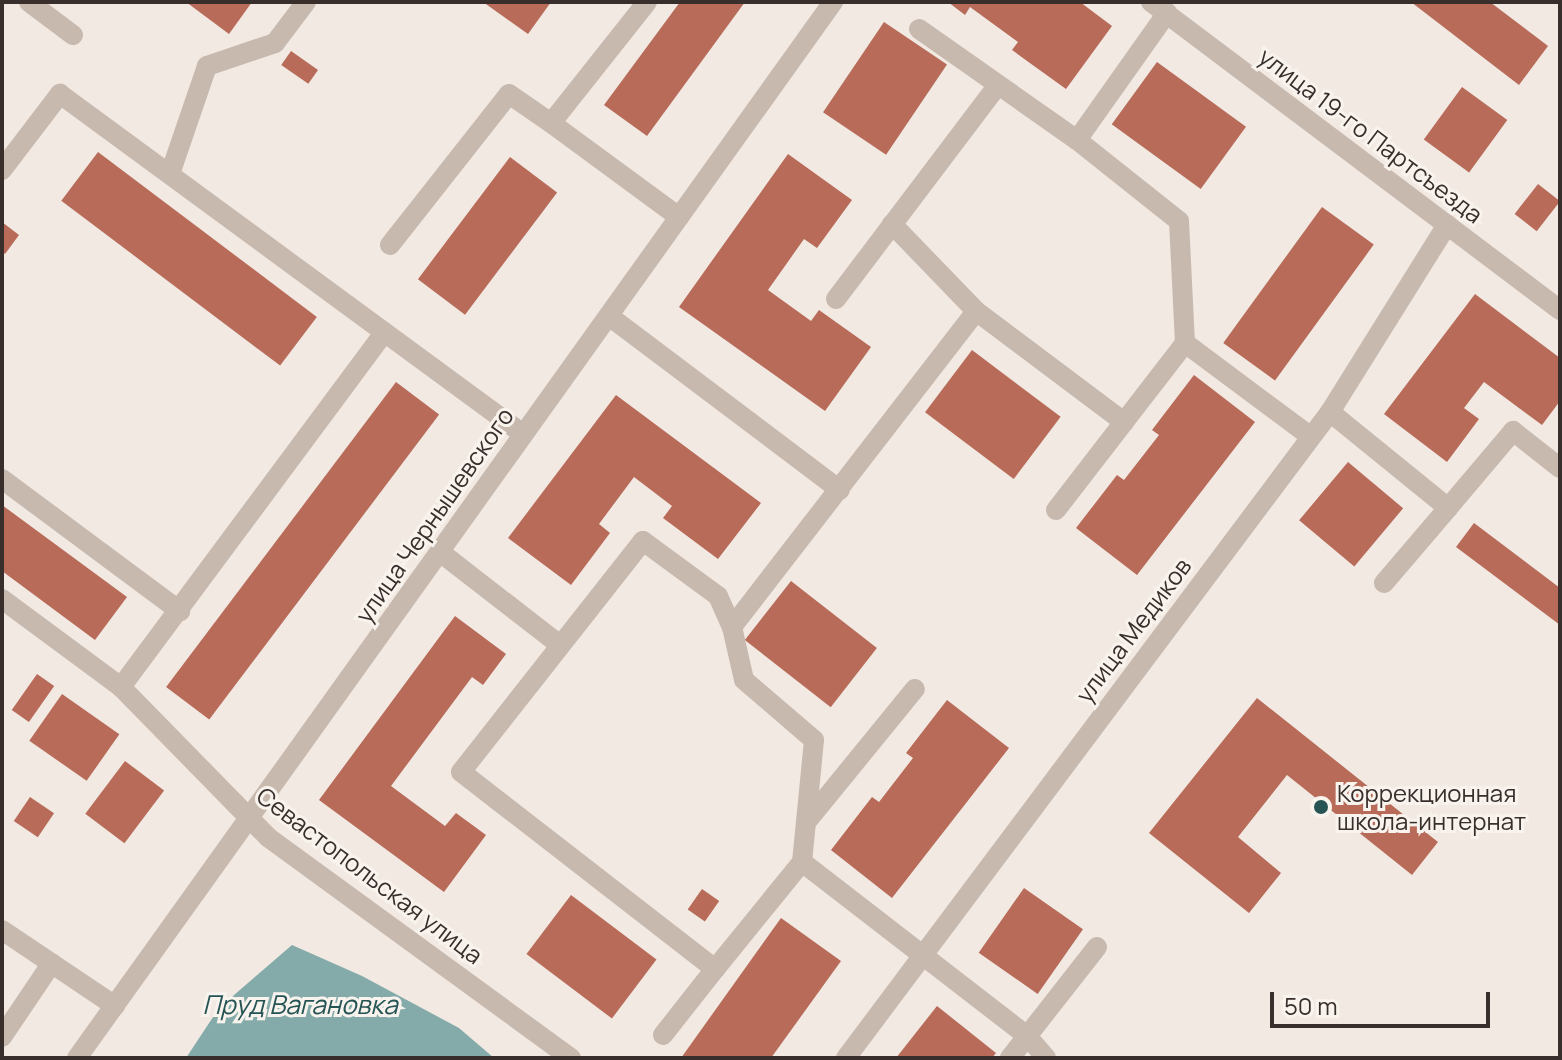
<!DOCTYPE html>
<html>
<head>
<meta charset="utf-8">
<style>
  body { margin:0 }
  #map { position:relative; width:1562px; height:1060px; overflow:hidden; background:#f1e9e2; font-family:Manrope,sans-serif }
  div>[style] { position:absolute }
  [style*='--x'] { left:calc(var(--x)*1px); top:calc(var(--y)*1px); width:calc(var(--w)*1px); rotate:calc(var(--a)*1deg) }
  .water>* { inset:0; background:#84abaa }
  .building>* { inset:0; background:#b86b59; transform-origin:0 0 }
  .minor>* { height:20px; margin:-10px; padding:0 10px; transform-origin:10px; border-radius:10px; background:#c8b9af }
  .dots>* { width:22px; height:22px; translate:-50% -50%; box-sizing:border-box; border:4px solid #f9f3ee; border-radius:50% }
  span { translate:-50% -50%; white-space:nowrap; text-align:center; line-height:1.15; -webkit-text-stroke:6px #f9f3ee; paint-order:stroke }
  .street-label { font-size:24px; color:#382f2c }
  .poi-label { font-size:24px; color:#382f2c }
  .left { translate:0 -50%; text-align:left }
  .water-label { font-size:26px; color:#265455; font-style:italic }
  .frame { position:absolute; inset:0; border:4px solid #382f2c; pointer-events:none }
  .scale { position:absolute; left:1270px; top:992px; width:220px; height:36px; box-sizing:border-box; border:4px solid #382f2c; border-top:0; padding-left:10px; font-size:24px; line-height:28px; white-space:nowrap; color:#382f2c; -webkit-text-stroke:6px #f9f3ee; paint-order:stroke }
</style>
</head>
<body>
<div id="map">
  <div class="water">
    <div style="clip-path:polygon(292px 945px,362px 976px,459px 1028px,494px 1058px,186px 1058px,219px 1008px)"></div>
  </div>
  <div class="building">
    <div style="clip-path:polygon(186px 2px,252px 2px,229px 34px)"></div>
    <div style="clip-path:polygon(483px 2px,551px 2px,528px 34px)"></div>
    <div style="clip-path:polygon(680px 2px,745px 2px,647px 136px,604px 105px)"></div>
    <div style="clip-path:polygon(948px 2px,1080px 2px,1112px 26px,1066px 89px,1012px 50px,1018px 42px,970px 7px,965px 15px)"></div>
    <div style="clip-path:polygon(1411px 2px,1490px 2px,1548px 46px,1519px 85px)"></div>
    <div style="left:884px;top:22px;width:76px;height:109px;rotate:34deg"></div>
    <div style="left:291px;top:51px;width:33px;height:17px;rotate:35deg"></div>
    <div style="left:1157px;top:62px;width:110px;height:77px;rotate:36deg"></div>
    <div style="left:1462px;top:87px;width:56px;height:65px;rotate:36deg"></div>
    <div style="left:98px;top:152px;width:274px;height:61px;rotate:37deg"></div>
    <div style="clip-path:polygon(788px 154px,852px 200px,817px 248px,804px 239px,768px 290px,811px 321px,819px 310px,871px 347px,825px 411px,679px 307px)"></div>
    <div style="left:510px;top:157px;width:59px;height:153px;rotate:37deg"></div>
    <div style="left:1538px;top:184px;width:28px;height:38px;rotate:38deg"></div>
    <div style="left:1322px;top:207px;width:64px;height:168px;rotate:36deg"></div>
    <div style="clip-path:polygon(2px 222px,19px 235px,5px 254px,2px 251px)"></div>
    <div style="clip-path:polygon(1475px 294px,1560px 358px,1560px 401px,1542px 425px,1484px 382px,1464px 408px,1479px 419px,1447px 462px,1384px 414px)"></div>
    <div style="left:972px;top:350px;width:111px;height:78px;rotate:37deg"></div>
    <div style="clip-path:polygon(1194px 375px,1255px 422px,1137px 575px,1076px 528px,1117px 475px,1124px 480px,1159px 435px,1152px 430px)"></div>
    <div style="left:396px;top:382px;width:54px;height:382px;rotate:37deg"></div>
    <div style="clip-path:polygon(616px 395px,761px 503px,718px 559px,663px 518px,672px 506px,634px 477px,599px 524px,610px 533px,571px 585px,508px 538px)"></div>
    <div style="left:1348px;top:462px;width:72px;height:76px;rotate:40deg"></div>
    <div style="clip-path:polygon(2px 505px,127px 597px,95px 640px,2px 571px)"></div>
    <div style="clip-path:polygon(1474px 523px,1560px 588px,1560px 625px,1456px 547px)"></div>
    <div style="left:791px;top:581px;width:109px;height:75px;rotate:38deg"></div>
    <div style="clip-path:polygon(455px 616px,506px 654px,483px 685px,472px 677px,391px 786px,445px 826px,456px 813px,486px 835px,444px 892px,319px 800px)"></div>
    <div style="left:37px;top:674px;width:21px;height:44px;rotate:35deg"></div>
    <div style="left:62px;top:694px;width:70px;height:57px;rotate:35deg"></div>
    <div style="clip-path:polygon(1257px 698px,1438px 842px,1412px 875px,1287px 775px,1238px 837px,1281px 873px,1249px 913px,1149px 833px)"></div>
    <div style="clip-path:polygon(947px 700px,1009px 748px,892px 898px,831px 850px,872px 797px,879px 802px,913px 758px,906px 753px)"></div>
    <div style="left:125px;top:761px;width:49px;height:66px;rotate:37deg"></div>
    <div style="left:30px;top:797px;width:29px;height:29px;rotate:34deg"></div>
    <div style="left:1024px;top:888px;width:72px;height:79px;rotate:35deg"></div>
    <div style="left:702px;top:889px;width:21px;height:25px;rotate:35deg"></div>
    <div style="left:571px;top:895px;width:107px;height:74px;rotate:37deg"></div>
    <div style="clip-path:polygon(781px 918px,841px 961px,771px 1058px,681px 1058px)"></div>
    <div style="clip-path:polygon(937px 1006px,996px 1053px,992px 1058px,896px 1058px)"></div>
  </div>
  <div class="minor">
    <div style="--x:29;--y:2;--w:55;--a:36.9"></div>
    <div style="--x:647;--y:2;--w:154;--a:128.4"></div>
    <div style="--x:551;--y:123;--w:159;--a:36.3"></div>
    <div style="--x:1151;--y:2;--w:512;--a:36.98"></div>
    <div style="--x:919;--y:29;--w:193;--a:35.1"></div>
    <div style="--x:1077;--y:140;--w:130;--a:38.5"></div>
    <div style="--x:1179;--y:221;--w:122;--a:87.2"></div>
    <div style="--x:1185;--y:343;--w:157;--a:36.7"></div>
    <div style="--x:1077;--y:140;--w:156;--a:-54.7"></div>
    <div style="--x:2;--y:170;--w:96;--a:-52.7"></div>
    <div style="--x:60;--y:94;--w:574;--a:36.29"></div>
    <div style="--x:170;--y:174;--w:114;--a:-71.1"></div>
    <div style="--x:207;--y:66;--w:72;--a:-18.7"></div>
    <div style="--x:275;--y:43;--w:51;--a:-52.9"></div>
    <div style="--x:892;--y:224;--w:121;--a:46"></div>
    <div style="--x:976;--y:311;--w:185;--a:36.9"></div>
    <div style="--x:1124;--y:422;--w:100;--a:-52.3"></div>
    <div style="--x:390;--y:245;--w:192;--a:-51.8"></div>
    <div style="--x:509;--y:94;--w:51;--a:34.6"></div>
    <div style="--x:836;--y:299;--w:268;--a:-52.9"></div>
    <div style="--x:609;--y:316;--w:289;--a:37"></div>
    <div style="--x:1330;--y:412;--w:152;--a:39.1"></div>
    <div style="--x:1448;--y:508;--w:101;--a:-49.8"></div>
    <div style="--x:1513;--y:431;--w:60;--a:38.2"></div>
    <div style="--x:2;--y:479;--w:222;--a:36.6"></div>
    <div style="--x:1056;--y:510;--w:111;--a:-52.3"></div>
    <div style="--x:643;--y:541;--w:93;--a:36.3"></div>
    <div style="--x:718;--y:596;--w:34;--a:66"></div>
    <div style="--x:732;--y:627;--w:54;--a:77.2"></div>
    <div style="--x:744;--y:680;--w:92;--a:40.6"></div>
    <div style="--x:814;--y:740;--w:123;--a:95.6"></div>
    <div style="--x:802;--y:862;--w:138;--a:129.1"></div>
    <div style="--x:715;--y:969;--w:321;--a:-142.2"></div>
    <div style="--x:461;--y:772;--w:294;--a:-51.8"></div>
    <div style="--x:440;--y:552;--w:152;--a:37.8"></div>
    <div style="--x:1384;--y:583;--w:99;--a:-49.5"></div>
    <div style="--x:2;--y:599;--w:148;--a:36.5"></div>
    <div style="--x:121;--y:687;--w:211;--a:45.6"></div>
    <div style="--x:269;--y:838;--w:374;--a:36.1"></div>
    <div style="--x:732;--y:627;--w:399;--a:-52.3"></div>
    <div style="--x:121;--y:687;--w:442;--a:-53.4"></div>
    <div style="--x:808;--y:820;--w:169;--a:-50.8"></div>
    <div style="--x:802;--y:862;--w:284;--a:37.7"></div>
    <div style="--x:1027;--y:1036;--w:29;--a:49"></div>
    <div style="--x:2;--y:930;--w:136;--a:33.9"></div>
    <div style="--x:663;--y:1035;--w:84;--a:-51.8"></div>
    <div style="--x:2;--y:1037;--w:89;--a:-56"></div>
    <div style="--x:77;--y:1058;--w:1299;--a:-54.4"></div>
    <div style="--x:846;--y:1058;--w:807;--a:-53.16"></div>
    <div style="--x:1330;--y:412;--w:221;--a:-58"></div>
    <div style="--x:1010;--y:1058;--w:141;--a:-51.9"></div>
  </div>
  <div class="dots">
    <div style="left:1321px;top:807px;background:#265455"></div>
  </div>
  <div class="street-label">
    <span style="left:1371px;top:135px;rotate:37deg">улица 19-го Партсъезда</span>
    <span style="left:434px;top:515px;rotate:-55deg">улица Чернышевского</span>
    <span style="left:1133px;top:630px;rotate:-53deg">улица Медиков</span>
    <span style="left:370px;top:875px;rotate:37deg">Севастопольская улица</span>
  </div>
  <div class="poi-label">
    <span class="left" style="left:1337px;top:807px">Коррекционная<br>школа-интернат</span>
  </div>
  <div class="water-label">
    <span style="left:300px;top:1005px">Пруд Вагановка</span>
  </div>
  <div class="frame"></div>
  <div class="scale">50 m</div>
</div>
</body>
</html>
